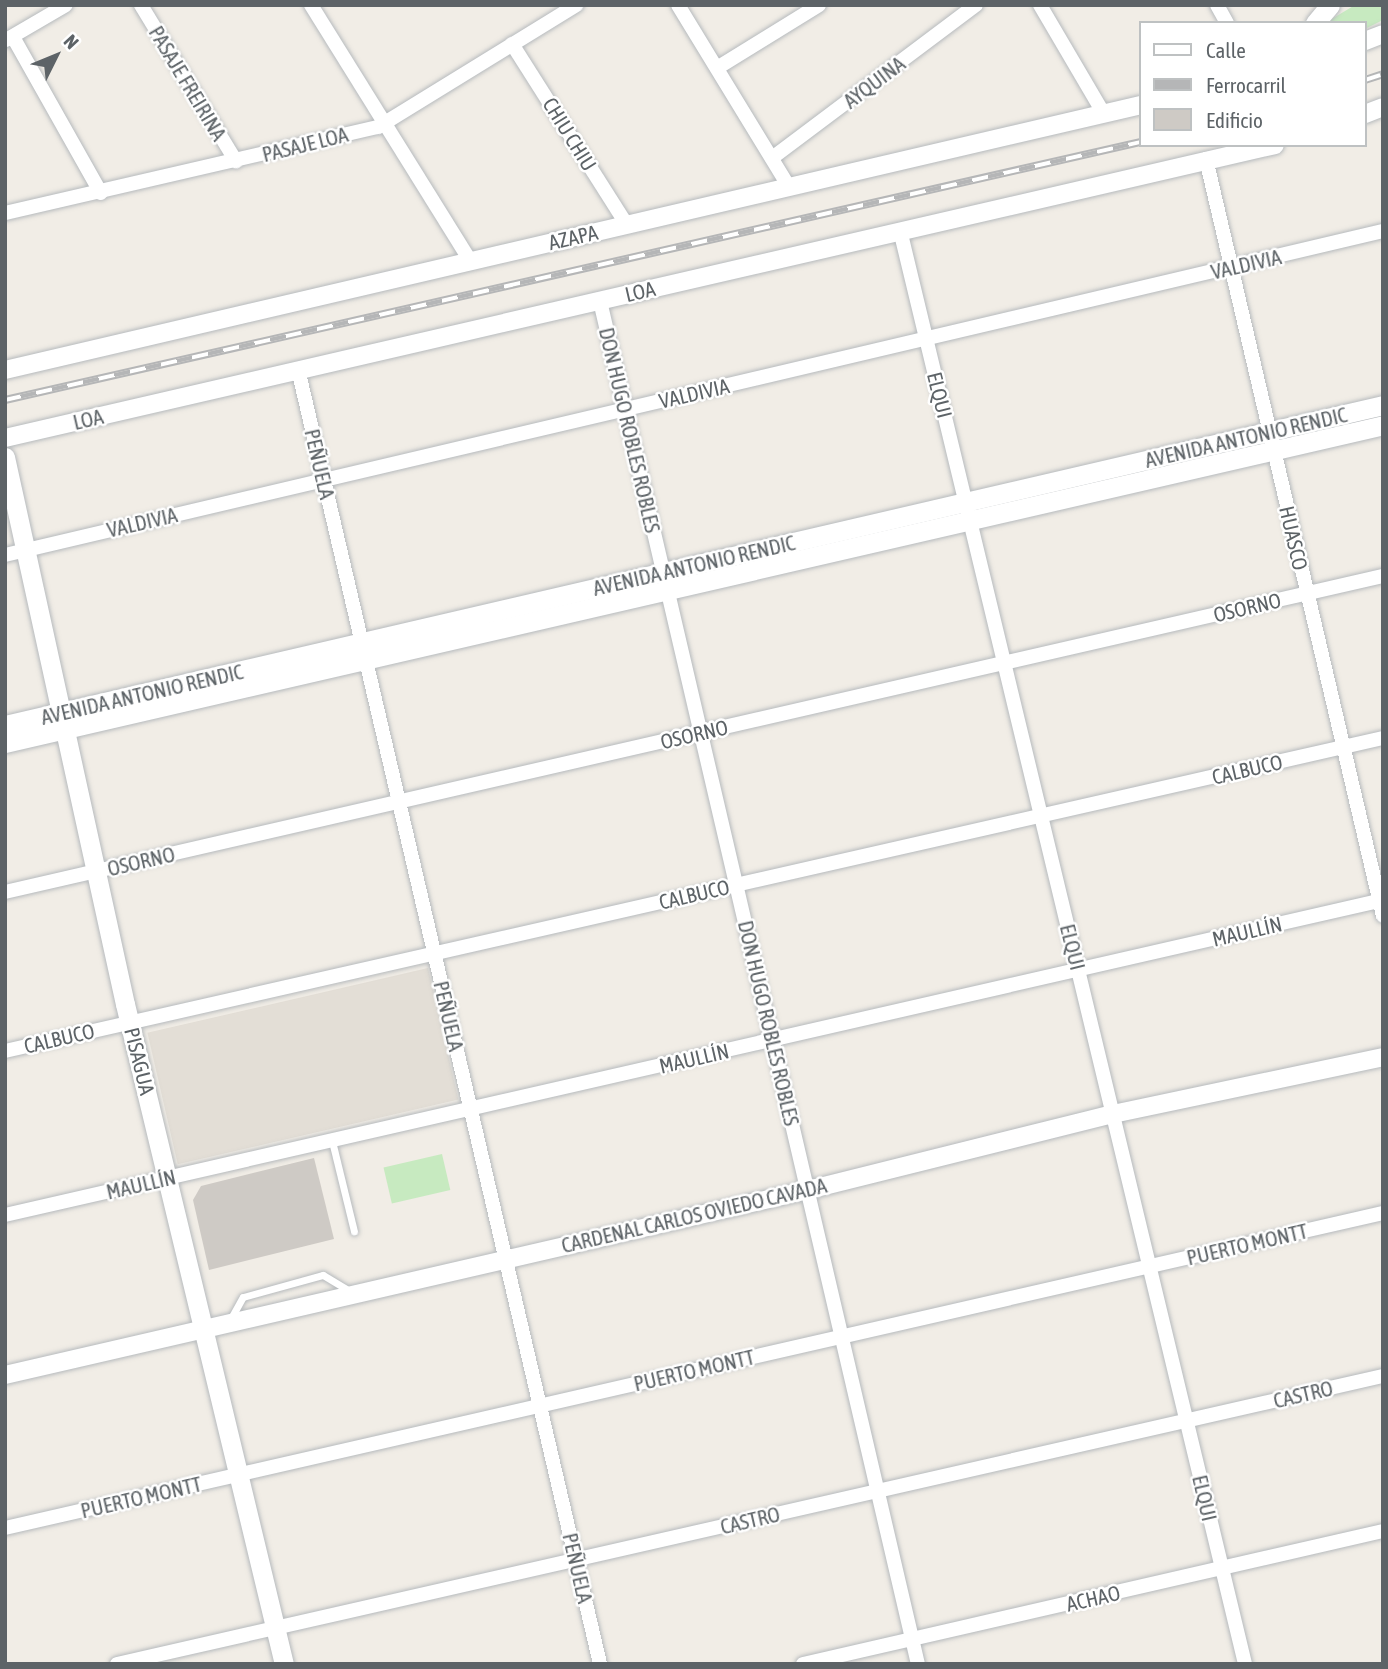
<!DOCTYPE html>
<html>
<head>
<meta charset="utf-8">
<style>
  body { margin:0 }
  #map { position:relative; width:1388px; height:1669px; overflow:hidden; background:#f1ede6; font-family:"Asap Condensed",sans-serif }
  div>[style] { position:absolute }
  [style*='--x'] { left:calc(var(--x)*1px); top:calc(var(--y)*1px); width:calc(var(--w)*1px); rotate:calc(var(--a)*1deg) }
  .education>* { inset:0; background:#e3ded6; transform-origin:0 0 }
  .green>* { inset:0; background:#c7eac0; transform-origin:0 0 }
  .building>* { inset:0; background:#cecac5 }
  .roads { filter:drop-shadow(0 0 2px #b6babd) drop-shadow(0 0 2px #b6babd) }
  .service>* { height:7px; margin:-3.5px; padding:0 3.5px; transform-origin:3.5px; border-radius:3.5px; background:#fff }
  .minor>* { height:14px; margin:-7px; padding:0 7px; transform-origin:7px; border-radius:7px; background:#fff }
  .tertiary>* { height:18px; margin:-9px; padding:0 9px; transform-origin:9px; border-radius:9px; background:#fff }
  .secondary>* { height:19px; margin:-9.5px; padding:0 9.5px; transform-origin:9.5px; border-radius:9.5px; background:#fff }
  .rail>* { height:8px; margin-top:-4px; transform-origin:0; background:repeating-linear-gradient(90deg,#fff 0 16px,#b5b6b7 0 32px); box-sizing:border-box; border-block:2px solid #b5b6b7 }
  span { translate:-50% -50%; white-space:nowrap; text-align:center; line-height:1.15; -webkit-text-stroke:5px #fff; paint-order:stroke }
  .street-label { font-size:21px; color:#5d6367 }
  .frame { position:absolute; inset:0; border:7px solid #5d6367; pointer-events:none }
  .legend { position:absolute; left:1139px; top:21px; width:228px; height:126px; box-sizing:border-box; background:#fff; border:2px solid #bec1c2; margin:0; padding:9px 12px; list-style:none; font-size:21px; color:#5d6367 }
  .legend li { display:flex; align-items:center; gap:14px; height:35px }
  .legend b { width:35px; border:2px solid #bec1c2 }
  .north { position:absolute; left:21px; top:21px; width:70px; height:70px; -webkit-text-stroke:5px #fff; paint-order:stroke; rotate:47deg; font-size:19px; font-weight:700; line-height:28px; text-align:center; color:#5d6367 }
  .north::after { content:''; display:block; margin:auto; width:24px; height:32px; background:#5d6367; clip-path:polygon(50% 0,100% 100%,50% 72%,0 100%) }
</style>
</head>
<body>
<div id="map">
  <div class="education">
    <div style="left:428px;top:968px;width:135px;height:288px;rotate:77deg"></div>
  </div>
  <div class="green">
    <div style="clip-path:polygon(1355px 5px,1383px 5px,1383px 20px,1365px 29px,1365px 23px,1325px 23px)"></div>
    <div style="left:442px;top:1154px;width:37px;height:60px;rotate:77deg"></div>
  </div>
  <div class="building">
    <div style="clip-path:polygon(314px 1158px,334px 1239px,209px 1270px,193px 1200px,201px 1186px)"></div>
  </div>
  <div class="roads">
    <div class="service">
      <div style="--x:332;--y:1141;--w:93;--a:76.3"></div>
      <div style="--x:230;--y:1320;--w:26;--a:-61"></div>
      <div style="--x:243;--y:1297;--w:83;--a:-15.4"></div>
      <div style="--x:323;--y:1275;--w:33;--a:31"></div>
    </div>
    <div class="minor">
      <div style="--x:141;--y:5;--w:183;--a:58.7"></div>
      <div style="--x:311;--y:5;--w:301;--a:58.1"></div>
      <div style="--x:678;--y:5;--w:213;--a:58.6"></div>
      <div style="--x:1040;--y:5;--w:126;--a:59.6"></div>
      <div style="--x:1217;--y:5;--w:21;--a:61"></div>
      <div style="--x:13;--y:37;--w:179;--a:60.6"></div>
      <div style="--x:6;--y:40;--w:69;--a:-30.3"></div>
      <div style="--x:512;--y:44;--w:214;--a:57.6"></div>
      <div style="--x:717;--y:68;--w:120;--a:-31.7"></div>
      <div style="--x:772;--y:158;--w:255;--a:-36.9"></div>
      <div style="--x:1206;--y:159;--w:777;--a:76.84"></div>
      <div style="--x:5;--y:213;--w:383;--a:-13"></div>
      <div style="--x:378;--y:127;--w:233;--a:-31.6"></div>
      <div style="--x:900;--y:230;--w:1475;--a:76.47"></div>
      <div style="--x:600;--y:301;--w:1400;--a:76.87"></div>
      <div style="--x:298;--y:369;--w:1330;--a:76.87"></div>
      <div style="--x:5;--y:555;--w:1416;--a:-13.23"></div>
      <div style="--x:5;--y:892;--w:1414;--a:-12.92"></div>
      <div style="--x:5;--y:1051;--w:1413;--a:-12.8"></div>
      <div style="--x:5;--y:1215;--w:1414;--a:-12.88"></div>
      <div style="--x:5;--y:1528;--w:1414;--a:-12.88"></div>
      <div style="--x:117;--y:1664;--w:1298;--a:-12.82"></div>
      <div style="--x:803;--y:1664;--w:595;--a:-12.92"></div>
    </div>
    <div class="tertiary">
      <div style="--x:1365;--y:41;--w:19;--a:-21"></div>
      <div style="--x:1365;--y:114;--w:19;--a:-21"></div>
      <div style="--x:5;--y:370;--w:1166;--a:-13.13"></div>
      <div style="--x:5;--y:438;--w:1303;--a:-12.99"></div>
      <div style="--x:5;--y:1375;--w:824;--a:-12.97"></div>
      <div style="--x:808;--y:1190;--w:314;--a:-14"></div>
      <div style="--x:1113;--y:1114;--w:276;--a:-11.9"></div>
    </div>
    <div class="secondary">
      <div style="--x:1315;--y:23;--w:23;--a:-50"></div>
      <div style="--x:5;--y:457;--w:560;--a:77.63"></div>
      <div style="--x:125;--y:1004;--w:679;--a:76.46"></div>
      <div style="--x:5;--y:725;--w:1415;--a:-13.07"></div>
      <div style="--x:5;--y:743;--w:1414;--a:-12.99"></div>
    </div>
  </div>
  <div class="rail">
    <div style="--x:1365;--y:80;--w:19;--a:-18"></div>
    <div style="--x:5;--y:400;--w:1165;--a:-12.8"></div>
  </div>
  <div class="street-label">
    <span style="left:874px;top:82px;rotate:-37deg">AYQUINA</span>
    <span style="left:188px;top:83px;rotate:59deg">PASAJE FREIRINA</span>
    <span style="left:570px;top:134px;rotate:58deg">CHIU CHIU</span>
    <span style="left:305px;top:144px;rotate:-14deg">PASAJE LOA</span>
    <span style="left:573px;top:237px;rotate:-13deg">AZAPA</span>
    <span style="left:1246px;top:264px;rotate:-13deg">VALDIVIA</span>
    <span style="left:640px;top:291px;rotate:-13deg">LOA</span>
    <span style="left:694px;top:393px;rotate:-13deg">VALDIVIA</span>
    <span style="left:940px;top:395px;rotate:76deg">ELQUI</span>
    <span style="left:88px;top:419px;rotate:-13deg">LOA</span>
    <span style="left:630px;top:430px;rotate:77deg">DON HUGO ROBLES ROBLES</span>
    <span style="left:1246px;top:437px;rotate:-13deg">AVENIDA ANTONIO RENDIC</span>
    <span style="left:320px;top:464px;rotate:77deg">PEÑUELA</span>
    <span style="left:142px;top:522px;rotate:-13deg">VALDIVIA</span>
    <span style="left:1294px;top:538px;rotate:77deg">HUASCO</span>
    <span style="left:694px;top:565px;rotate:-13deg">AVENIDA ANTONIO RENDIC</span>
    <span style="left:1247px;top:607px;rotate:-13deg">OSORNO</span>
    <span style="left:142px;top:694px;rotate:-13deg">AVENIDA ANTONIO RENDIC</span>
    <span style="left:694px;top:734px;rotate:-13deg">OSORNO</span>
    <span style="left:1247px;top:769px;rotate:-13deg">CALBUCO</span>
    <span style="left:141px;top:861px;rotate:-13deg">OSORNO</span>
    <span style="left:694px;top:894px;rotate:-13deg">CALBUCO</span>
    <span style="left:1247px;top:931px;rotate:-13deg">MAULLÍN</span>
    <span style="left:1073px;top:947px;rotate:76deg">ELQUI</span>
    <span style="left:449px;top:1016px;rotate:77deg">PEÑUELA</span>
    <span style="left:769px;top:1023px;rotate:77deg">DON HUGO ROBLES ROBLES</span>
    <span style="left:59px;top:1038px;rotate:-13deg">CALBUCO</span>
    <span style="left:694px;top:1058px;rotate:-13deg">MAULLÍN</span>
    <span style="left:140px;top:1061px;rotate:76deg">PISAGUA</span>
    <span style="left:141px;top:1184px;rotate:-13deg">MAULLÍN</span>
    <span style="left:694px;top:1215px;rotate:-13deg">CARDENAL CARLOS OVIEDO CAVADA</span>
    <span style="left:1247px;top:1244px;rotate:-13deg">PUERTO MONTT</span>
    <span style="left:694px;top:1370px;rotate:-13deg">PUERTO MONTT</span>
    <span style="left:1303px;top:1394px;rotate:-13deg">CASTRO</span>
    <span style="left:141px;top:1497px;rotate:-13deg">PUERTO MONTT</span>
    <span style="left:1205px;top:1498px;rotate:77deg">ELQUI</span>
    <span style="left:750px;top:1520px;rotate:-13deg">CASTRO</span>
    <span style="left:578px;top:1568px;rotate:77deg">PEÑUELA</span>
    <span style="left:1093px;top:1598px;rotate:-13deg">ACHAO</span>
  </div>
  <div class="frame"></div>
  <ul class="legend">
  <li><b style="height:9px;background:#fff"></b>Calle</li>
  <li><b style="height:9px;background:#b5b6b7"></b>Ferrocarril</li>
  <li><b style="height:19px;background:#cecac5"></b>Edificio</li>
  </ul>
  <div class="north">N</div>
</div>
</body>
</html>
